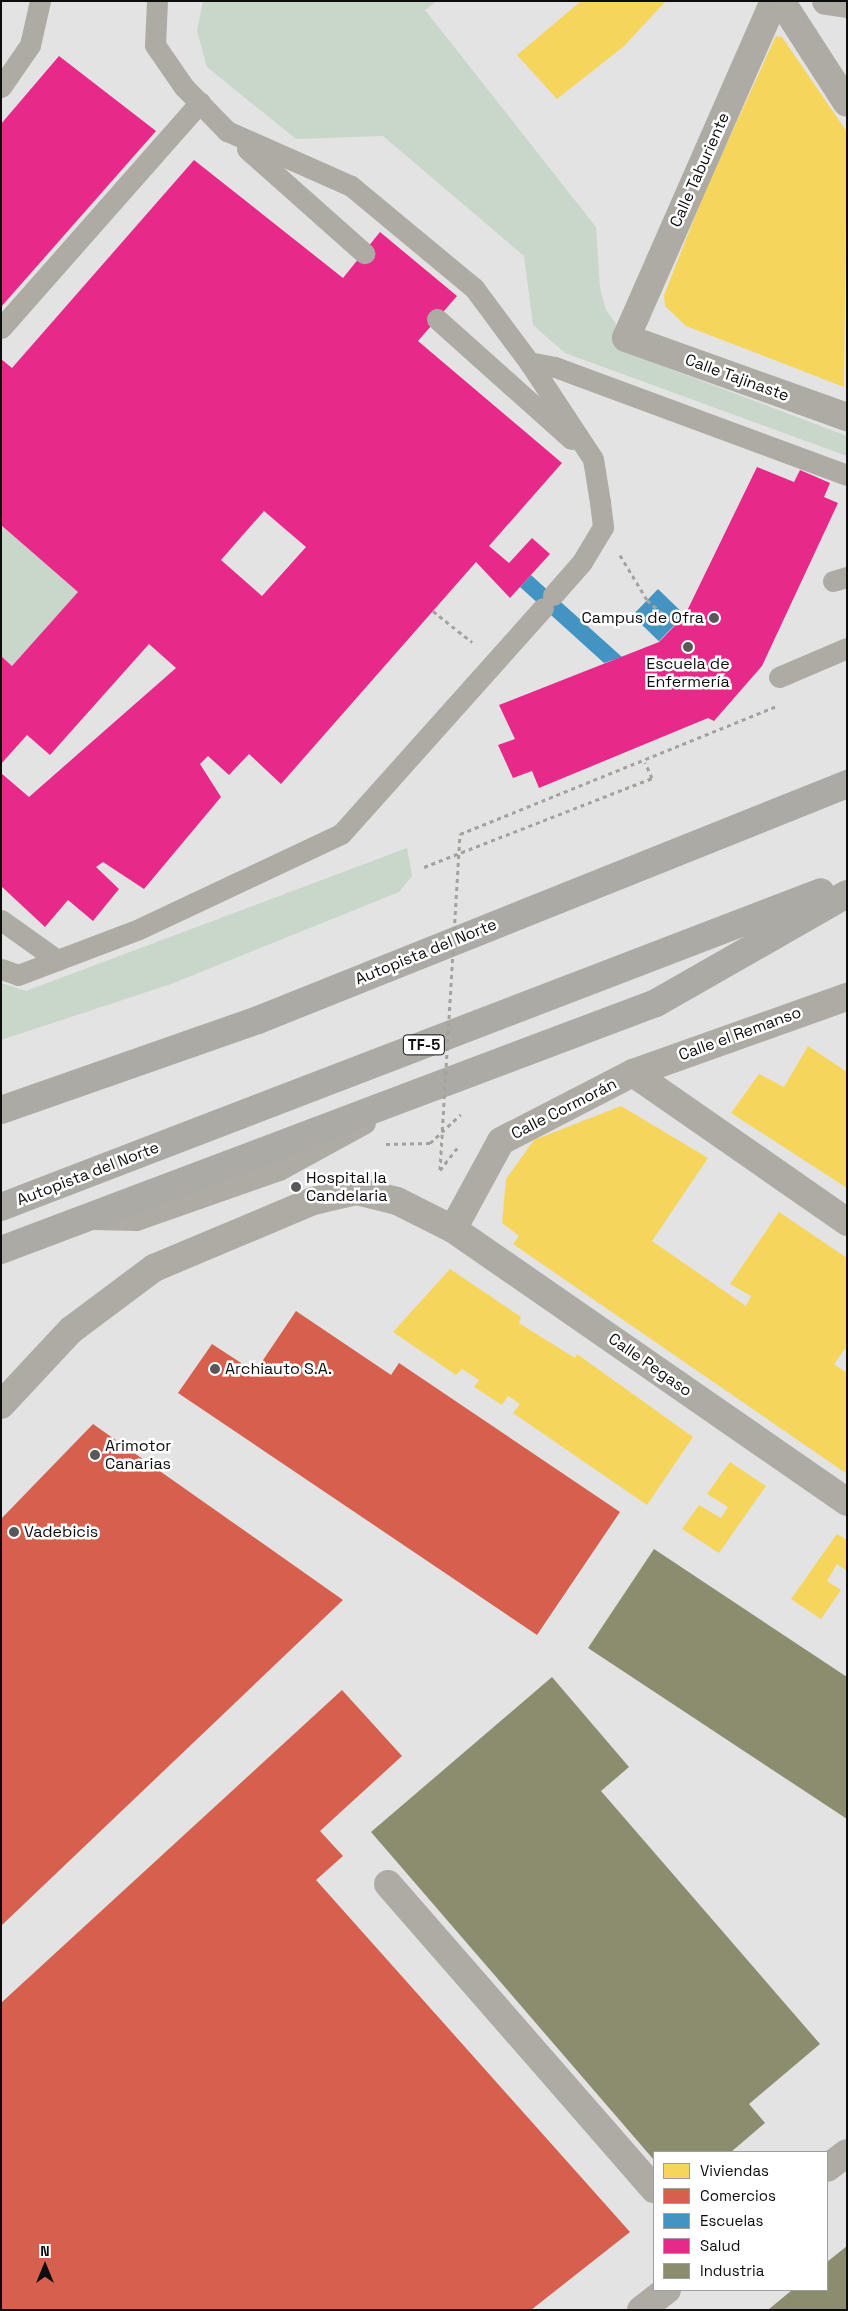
<!DOCTYPE html>
<html>
<head>
<meta charset="utf-8">
<style>
  body { margin:0 }
  #map { position:relative; width:848px; height:2311px; overflow:hidden; background:#e3e3e4; font-family:"Space Grotesk",sans-serif }
  div>[style] { position:absolute }
  [style*='--x'] { left:calc(var(--x)*1px); top:calc(var(--y)*1px); width:calc(var(--w)*1px); rotate:calc(var(--a)*1deg) }
  .green>* { inset:0; background:#c8d7ca }
  .homes>* { inset:0; background:#f6d55c }
  .shops>* { inset:0; background:#d6604d }
  .schools>* { inset:0; background:#4393c3; transform-origin:0 0 }
  .health>* { inset:0; background:#e7298a }
  .industry>* { inset:0; background:#8c8c6e }
  .path>* { height:3px; margin-top:-1.5px; transform-origin:0; background:repeating-linear-gradient(90deg,#a5a29d 0 4px,transparent 0 8px) }
  .service>* { height:21px; margin:-10.5px; padding:0 10.5px; transform-origin:10.5px; border-radius:10.5px; background:#adaba3 }
  .minor>* { height:28px; margin:-14px; padding:0 14px; transform-origin:14px; border-radius:14px; background:#adaba3 }
  .motorway>* { height:28px; margin:-14px; padding:0 14px; transform-origin:14px; border-radius:14px; background:#acaaa4 }
  .path-bridge>* { height:3px; margin-top:-1.5px; transform-origin:0; background:repeating-linear-gradient(90deg,#a5a29d 0 4px,transparent 0 8px) }
  .dots>* { width:14px; height:14px; translate:-50% -50%; box-sizing:border-box; border:2px solid #fff; border-radius:50% }
  span { translate:-50% -50%; white-space:nowrap; text-align:center; line-height:1.15; -webkit-text-stroke:5px #fff; paint-order:stroke }
  .shield-label span { padding:1px 4px; background:#fff; border:1px solid; border-radius:4px; -webkit-text-stroke-width:0 }
  .shield-label { font-size:15px; color:#0d0d0e; font-weight:700 }
  .street-label { font-size:16px; color:#0d0d0e }
  .poi-label { font-size:16px; color:#0d0d0e }
  .right { translate:-100% -50%; text-align:right }
  .left { translate:0 -50%; text-align:left }
  .frame { position:absolute; inset:0; border:2px solid #0d0d0e; pointer-events:none }
  .legend { position:absolute; left:653px; top:2151px; width:175px; height:140px; box-sizing:border-box; background:#fff; border:1px solid #9e9e9f; margin:0; padding:6px 9px; list-style:none; font-size:15px; color:#0d0d0e }
  .legend li { display:flex; align-items:center; gap:10px; height:25px }
  .legend b { width:25px; border:1px solid #9e9e9f }
  .north { position:absolute; left:20px; top:2241px; width:50px; height:50px; -webkit-text-stroke:4px #fff; paint-order:stroke; rotate:0deg; font-size:14px; font-weight:700; line-height:20px; text-align:center; color:#0d0d0e }
  .north::after { content:''; display:block; margin:auto; width:18px; height:22px; background:#0d0d0e; clip-path:polygon(50% 0,100% 100%,50% 72%,0 100%) }
</style>
</head>
<body>
<div id="map">
  <div class="green">
    <div style="clip-path:polygon(203px 1px,437px 1px,425px 10px,596px 227px,600px 288px,606px 310px,626px 338px,665px 367px,847px 436px,847px 456px,565px 353px,533px 325px,524px 256px,383px 136px,296px 139px,207px 67px,197px 31px)"></div>
    <div style="clip-path:polygon(1px 525px,78px 592px,12px 666px,1px 656px)"></div>
    <div style="clip-path:polygon(407px 848px,412px 876px,399px 892px,171px 984px,1px 1040px,1px 983px,26px 991px)"></div>
  </div>
  <div class="homes">
    <div style="clip-path:polygon(581px 1px,666px 1px,623px 47px,557px 99px,517px 55px)"></div>
    <div style="clip-path:polygon(776px 36px,782px 37px,847px 132px,844px 387px,686px 326px,665px 306px,664px 295px,706px 189px)"></div>
    <div style="clip-path:polygon(808px 1046px,847px 1072px,847px 1188px,731px 1113px,759px 1074px,784px 1087px)"></div>
    <div style="clip-path:polygon(621px 1106px,708px 1158px,652px 1241px,746px 1306px,751px 1296px,730px 1284px,779px 1212px,847px 1258px,847px 1346px,834px 1364px,847px 1373px,847px 1474px,513px 1244px,519px 1236px,502px 1223px,506px 1179px,534px 1140px)"></div>
    <div style="clip-path:polygon(450px 1269px,521px 1317px,519px 1323px,575px 1358px,577px 1354px,693px 1437px,647px 1505px,513px 1413px,520px 1404px,508px 1396px,502px 1405px,474px 1387px,479px 1380px,462px 1369px,456px 1375px,393px 1332px)"></div>
    <div style="clip-path:polygon(730px 1462px,766px 1486px,719px 1553px,682px 1529px,699px 1505px,721px 1518px,728px 1507px,707px 1494px)"></div>
    <div style="clip-path:polygon(837px 1534px,847px 1540px,847px 1571px,837px 1564px,827px 1581px,841px 1590px,821px 1619px,791px 1599px)"></div>
  </div>
  <div class="shops">
    <div style="clip-path:polygon(296px 1311px,391px 1375px,399px 1363px,620px 1512px,537px 1635px,178px 1393px,212px 1344px,255px 1372px)"></div>
    <div style="clip-path:polygon(93px 1424px,343px 1600px,1px 1926px,1px 1519px)"></div>
    <div style="clip-path:polygon(342px 1690px,402px 1756px,320px 1831px,343px 1856px,316px 1880px,630px 2232px,531px 2310px,1px 2310px,1px 2003px)"></div>
  </div>
  <div class="schools">
    <div style="clip-path:polygon(531px 575px,553px 595px,622px 657px,604px 663px,520px 587px)"></div>
    <div style="left:658px;top:589px;width:37px;height:37px;rotate:44deg"></div>
  </div>
  <div class="health">
    <div style="clip-path:polygon(59px 56px,156px 131px,1px 307px,1px 124px)"></div>
    <div style="clip-path:polygon(evenodd,194px 160px,343px 278px,380px 232px,457px 296px,418px 341px,562px 463px,489px 546px,509px 563px,532px 538px,550px 554px,510px 598px,476px 562px,281px 784px,249px 754px,229px 775px,208px 756px,200px 764px,221px 797px,144px 889px,103px 862px,96px 867px,119px 889px,93px 921px,68px 900px,45px 927px,1px 886px,1px 773px,29px 797px,176px 668px,149px 644px,50px 755px,27px 735px,1px 764px,1px 656px,12px 666px,78px 592px,1px 525px,1px 359px,12px 368px,194px 160px,264px 511px,306px 547px,262px 596px,221px 560px,264px 511px)"></div>
    <div style="clip-path:polygon(757px 467px,794px 482px,800px 470px,830px 483px,824px 497px,838px 503px,762px 666px,714px 721px,708px 718px,539px 788px,532px 771px,513px 778px,498px 745px,515px 739px,499px 705px,659px 642px,685px 615px)"></div>
  </div>
  <div class="industry">
    <div style="clip-path:polygon(654px 1549px,847px 1677px,847px 1819px,588px 1648px)"></div>
    <div style="clip-path:polygon(552px 1677px,629px 1767px,601px 1791px,820px 2044px,749px 2104px,765px 2123px,731px 2152px,654px 2152px,654px 2160px,371px 1832px)"></div>
    <div style="clip-path:polygon(847px 2246px,847px 2310px,768px 2310px,792px 2290px,827px 2290px,827px 2262px)"></div>
  </div>
  <div class="path">
    <div style="--x:620;--y:555;--w:52;--a:59"></div>
    <div style="--x:647;--y:600;--w:37;--a:41"></div>
    <div style="--x:433;--y:611;--w:50;--a:38.5"></div>
    <div style="--x:460;--y:834;--w:340;--a:-22"></div>
    <div style="--x:424;--y:867;--w:245;--a:-21.3"></div>
    <div style="--x:652;--y:778;--w:17;--a:-114"></div>
    <div style="--x:386;--y:1144;--w:44;--a:-1.3"></div>
    <div style="--x:430;--y:1143;--w:42;--a:-43.1"></div>
    <div style="--x:440;--y:1170;--w:29;--a:-52"></div>
  </div>
  <div class="service">
    <div style="--x:157;--y:1;--w:44;--a:92.6"></div>
    <div style="--x:155;--y:45;--w:51;--a:55.4"></div>
    <div style="--x:184;--y:87;--w:62;--a:45.7"></div>
    <div style="--x:227;--y:131;--w:136;--a:23.9"></div>
    <div style="--x:351;--y:186;--w:160;--a:39.7"></div>
    <div style="--x:474;--y:288;--w:92;--a:53.4"></div>
    <div style="--x:529;--y:362;--w:116;--a:56.6"></div>
    <div style="--x:593;--y:459;--w:44;--a:80.8"></div>
    <div style="--x:600;--y:502;--w:25;--a:83"></div>
    <div style="--x:603;--y:527;--w:41;--a:121"></div>
    <div style="--x:582;--y:562;--w:44;--a:131.3"></div>
    <div style="--x:1;--y:87;--w:51;--a:-55.4"></div>
    <div style="--x:30;--y:45;--w:45;--a:-77.2"></div>
    <div style="--x:247;--y:149;--w:157;--a:41.6"></div>
    <div style="--x:437;--y:319;--w:180;--a:41.8"></div>
    <div style="--x:1;--y:328;--w:301;--a:-48.6"></div>
    <div style="--x:529;--y:362;--w:26;--a:11"></div>
    <div style="--x:555;--y:367;--w:311;--a:20.3"></div>
    <div style="--x:833;--y:581;--w:15;--a:-16"></div>
    <div style="--x:779;--y:677;--w:74;--a:-23.1"></div>
    <div style="--x:1;--y:920;--w:69;--a:35.5"></div>
    <div style="--x:1;--y:969;--w:18;--a:19"></div>
    <div style="--x:18;--y:975;--w:129;--a:-20.8"></div>
    <div style="--x:139;--y:929;--w:223;--a:-25.2"></div>
    <div style="--x:341;--y:834;--w:303;--a:-48.2"></div>
    <div style="--x:93;--y:1219;--w:43;--a:1.3"></div>
    <div style="--x:136;--y:1220;--w:151;--a:-19.3"></div>
    <div style="--x:279;--y:1170;--w:98;--a:-28.7"></div>
  </div>
  <div class="minor">
    <div style="--x:774;--y:1;--w:368;--a:113.7"></div>
    <div style="--x:626;--y:338;--w:235;--a:19.7"></div>
    <div style="--x:781;--y:1;--w:121;--a:57.1"></div>
    <div style="--x:826;--y:1;--w:21;--a:8"></div>
    <div style="--x:633;--y:1073;--w:261;--a:34.8"></div>
    <div style="--x:453;--y:1229;--w:100;--a:-61.4"></div>
    <div style="--x:501;--y:1141;--w:148;--a:-27.3"></div>
    <div style="--x:633;--y:1073;--w:227;--a:-19.6"></div>
    <div style="--x:1;--y:1405;--w:103;--a:-47"></div>
    <div style="--x:71;--y:1330;--w:104;--a:-36.8"></div>
    <div style="--x:154;--y:1268;--w:173;--a:-22.8"></div>
    <div style="--x:313;--y:1201;--w:44;--a:-13.1"></div>
    <div style="--x:356;--y:1191;--w:42;--a:13.7"></div>
    <div style="--x:397;--y:1201;--w:63;--a:26.6"></div>
    <div style="--x:453;--y:1229;--w:479;--a:34.7"></div>
    <div style="--x:388;--y:1884;--w:405;--a:48.9"></div>
    <div style="--x:827;--y:2168;--w:25;--a:-37"></div>
    <div style="--x:641;--y:2310;--w:33;--a:-38"></div>
  </div>
  <div class="motorway">
    <div style="--x:1;--y:1110;--w:272;--a:-19.3"></div>
    <div style="--x:258;--y:1020;--w:635;--a:-21.83"></div>
    <div style="--x:1;--y:1207;--w:878;--a:-21.01"></div>
    <div style="--x:1;--y:1250;--w:700;--a:-20.66"></div>
    <div style="--x:656;--y:1003;--w:220;--a:-29.7"></div>
  </div>
  <div class="path-bridge">
    <div style="--x:440;--y:1170;--w:337;--a:-86.6"></div>
  </div>
  <div class="dots">
    <div style="left:714px;top:618px;background:#585859"></div>
    <div style="left:688px;top:647px;background:#585859"></div>
    <div style="left:296px;top:1187px;background:#585859"></div>
    <div style="left:215px;top:1369px;background:#585859"></div>
    <div style="left:95px;top:1455px;background:#585859"></div>
    <div style="left:14px;top:1532px;background:#585859"></div>
  </div>
  <div class="shield-label">
    <span style="left:424px;top:1045px">TF-5</span>
  </div>
  <div class="street-label">
    <span style="left:700px;top:170px;rotate:-66deg">Calle Taburiente</span>
    <span style="left:737px;top:378px;rotate:20deg">Calle Tajinaste</span>
    <span style="left:426px;top:952px;rotate:-22deg">Autopista del Norte</span>
    <span style="left:740px;top:1034px;rotate:-20deg">Calle el Remanso</span>
    <span style="left:564px;top:1109px;rotate:-27deg">Calle Cormorán</span>
    <span style="left:88px;top:1174px;rotate:-21deg">Autopista del Norte</span>
    <span style="left:650px;top:1365px;rotate:35deg">Calle Pegaso</span>
  </div>
  <div class="poi-label">
    <span class="right" style="left:704px;top:618px">Campus de Ofra</span>
    <span style="left:688px;top:673px">Escuela de<br>Enfermería</span>
    <span class="left" style="left:306px;top:1187px">Hospital la<br>Candelaria</span>
    <span class="left" style="left:225px;top:1369px">Archiauto S.A.</span>
    <span class="left" style="left:105px;top:1455px">Arimotor<br>Canarias</span>
    <span class="left" style="left:24px;top:1532px">Vadebicis</span>
  </div>
  <div class="frame"></div>
  <ul class="legend">
  <li><b style="height:14px;background:#f6d55c"></b>Viviendas</li>
  <li><b style="height:14px;background:#d6604d"></b>Comercios</li>
  <li><b style="height:14px;background:#4393c3"></b>Escuelas</li>
  <li><b style="height:14px;background:#e7298a"></b>Salud</li>
  <li><b style="height:14px;background:#8c8c6e"></b>Industria</li>
  </ul>
  <div class="north">N</div>
</div>
</body>
</html>
